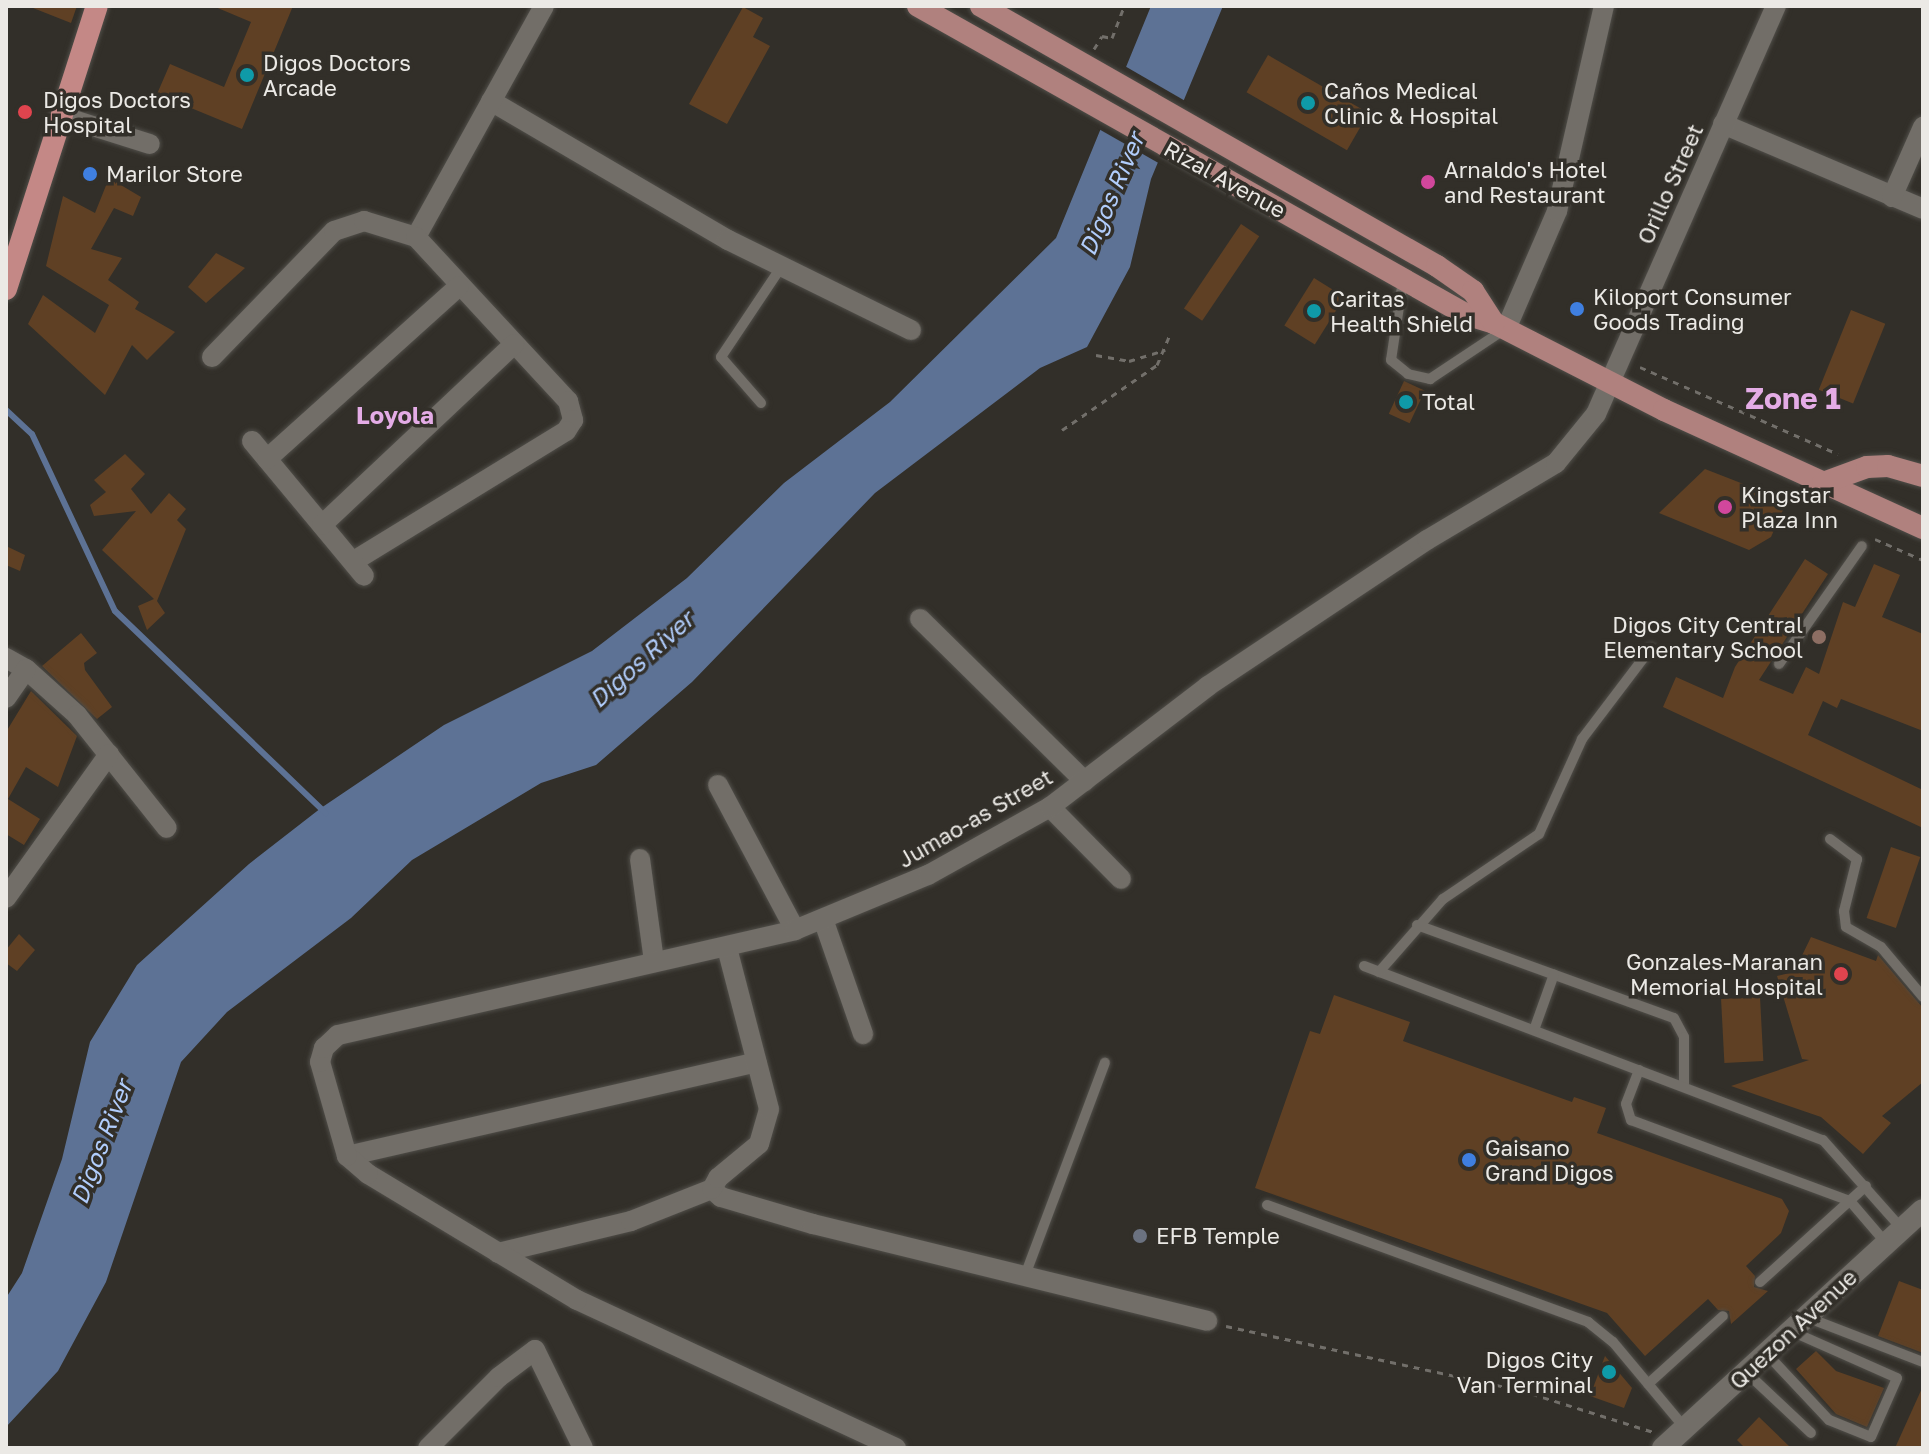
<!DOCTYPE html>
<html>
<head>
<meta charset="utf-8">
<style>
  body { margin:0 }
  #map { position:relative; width:1929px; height:1454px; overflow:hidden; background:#322f29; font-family:"Golos Text",sans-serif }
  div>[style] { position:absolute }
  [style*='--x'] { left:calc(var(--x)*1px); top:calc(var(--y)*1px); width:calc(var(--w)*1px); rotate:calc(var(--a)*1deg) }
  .water>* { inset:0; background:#5d7295 }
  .pier>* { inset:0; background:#322f29 }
  .stream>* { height:6px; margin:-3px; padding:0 3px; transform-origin:3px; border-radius:3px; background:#5d7295 }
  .building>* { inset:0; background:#5f4024; transform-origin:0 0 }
  .path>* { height:3px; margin-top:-1.5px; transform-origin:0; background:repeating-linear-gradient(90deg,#726f6a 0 6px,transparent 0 12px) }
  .roads { filter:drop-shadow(0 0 2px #504e49) drop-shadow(0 0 2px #504e49) }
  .service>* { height:10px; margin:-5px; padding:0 5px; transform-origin:5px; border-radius:5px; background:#726e68 }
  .minor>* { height:20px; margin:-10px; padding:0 10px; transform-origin:10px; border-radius:10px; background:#726e68 }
  .secondary>* { height:22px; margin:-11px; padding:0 11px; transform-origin:11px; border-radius:11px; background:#726e68 }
  .primary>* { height:22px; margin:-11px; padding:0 11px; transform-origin:11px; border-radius:11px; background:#b0817e }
  .trunk>* { height:22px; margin:-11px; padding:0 11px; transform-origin:11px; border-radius:11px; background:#c48886 }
  .dots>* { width:22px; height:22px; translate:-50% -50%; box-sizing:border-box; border:4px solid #322f29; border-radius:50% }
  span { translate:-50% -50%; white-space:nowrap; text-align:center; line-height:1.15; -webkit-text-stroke:7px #322f29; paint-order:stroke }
  .poi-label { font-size:22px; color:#ebe9e5 }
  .left { translate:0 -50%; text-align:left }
  .right { translate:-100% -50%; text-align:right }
  .street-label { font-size:22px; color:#ebe9e5 }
  .water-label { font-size:24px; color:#b1cdfc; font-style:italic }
  .neighbourhood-label { font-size:24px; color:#e4ace6; font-weight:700 }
  .district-label { font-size:30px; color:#e4ace6; font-weight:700 }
  .frame { position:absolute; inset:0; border:8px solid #ebe9e5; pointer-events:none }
</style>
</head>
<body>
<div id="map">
  <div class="water">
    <div style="clip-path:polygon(1151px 6px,1223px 6px,1151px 179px,1130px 267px,1087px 347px,1040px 368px,875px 493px,692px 682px,596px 765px,541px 783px,412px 860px,351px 918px,227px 1012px,181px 1062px,106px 1282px,58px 1371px,6px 1427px,6px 1298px,22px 1273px,62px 1159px,90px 1042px,137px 965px,249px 864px,321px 808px,444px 725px,592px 651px,687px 578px,784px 483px,890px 402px,1056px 238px)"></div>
  </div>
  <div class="pier">
    <div style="clip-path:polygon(1123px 65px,1187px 102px,1162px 165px,1097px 128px)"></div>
  </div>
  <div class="stream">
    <div style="--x:6;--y:410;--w:35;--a:43"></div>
    <div style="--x:32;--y:434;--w:195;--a:64.9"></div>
    <div style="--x:115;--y:611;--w:292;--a:43.8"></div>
  </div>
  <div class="building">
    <div style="clip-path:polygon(28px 6px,77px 6px,71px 23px)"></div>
    <div style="clip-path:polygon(213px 6px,293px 6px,242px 129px,157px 94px,170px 64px,224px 87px,251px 22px)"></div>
    <div style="clip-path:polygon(743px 7px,763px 18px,753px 37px,770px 46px,727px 124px,689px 104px)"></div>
    <div style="left:1268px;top:55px;width:116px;height:43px;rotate:30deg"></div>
    <div style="clip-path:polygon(109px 178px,141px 197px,133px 216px,114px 208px,91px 249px,122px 258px,108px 280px,139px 302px,135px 309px,175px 332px,147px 360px,132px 345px,105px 395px,28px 324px,43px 295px,95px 333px,109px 305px,46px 266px,63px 196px,95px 213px)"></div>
    <div style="left:1241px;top:224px;width:22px;height:102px;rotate:34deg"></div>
    <div style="clip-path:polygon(216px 253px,245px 268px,206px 303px,188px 287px)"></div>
    <div style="left:1314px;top:278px;width:36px;height:56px;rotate:32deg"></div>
    <div style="left:1851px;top:310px;width:37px;height:86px;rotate:22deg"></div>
    <div style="left:1404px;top:381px;width:23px;height:36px;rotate:25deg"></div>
    <div style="clip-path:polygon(125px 454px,145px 474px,131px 489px,151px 514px,169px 493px,186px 509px,177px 520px,186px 529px,157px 601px,165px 613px,147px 630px,138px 606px,154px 599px,102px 550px,136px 511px,94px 516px,90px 505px,106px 492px,94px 480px)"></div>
    <div style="clip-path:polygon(1705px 469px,1787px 501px,1771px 537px,1749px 550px,1659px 513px)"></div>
    <div style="clip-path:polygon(6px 546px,25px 555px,20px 571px,6px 565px)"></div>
    <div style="clip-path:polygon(1805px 559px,1828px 574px,1759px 680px,1793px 694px,1806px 667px,1819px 674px,1843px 602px,1855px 607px,1874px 564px,1900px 575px,1882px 617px,1923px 634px,1923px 731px,1841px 699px,1837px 708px,1823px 701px,1808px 735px,1923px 790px,1923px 828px,1663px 707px,1676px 677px,1723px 698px,1735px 667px)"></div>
    <div style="clip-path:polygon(81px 633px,97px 653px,84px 663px,85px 670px,112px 707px,97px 719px,42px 666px)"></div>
    <div style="clip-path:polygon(31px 691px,77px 736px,58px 787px,26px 767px,8px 799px,40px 819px,24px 845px,6px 834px,6px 732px)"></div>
    <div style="left:1891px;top:847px;width:31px;height:75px;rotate:19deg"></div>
    <div style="clip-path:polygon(19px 934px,35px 950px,17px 971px,6px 963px,6px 950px)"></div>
    <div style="clip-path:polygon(1811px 937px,1876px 961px,1878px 955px,1923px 1008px,1923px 1082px,1882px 1116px,1891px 1123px,1863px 1154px,1821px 1117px,1731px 1086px,1809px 1060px,1802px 1059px,1777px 976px,1794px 972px)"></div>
    <div style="clip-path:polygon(1334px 995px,1410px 1022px,1403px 1041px,1572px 1102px,1574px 1097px,1606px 1108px,1597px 1133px,1782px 1199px,1789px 1211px,1781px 1233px,1746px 1266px,1755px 1276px,1754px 1287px,1768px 1291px,1731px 1324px,1729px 1311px,1718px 1310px,1708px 1299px,1645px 1356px,1607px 1313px,1255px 1188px,1310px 1031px,1320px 1034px)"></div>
    <div style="left:1760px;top:997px;width:64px;height:39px;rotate:87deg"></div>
    <div style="clip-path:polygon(1899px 1281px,1923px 1290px,1923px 1353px,1878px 1336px)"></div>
    <div style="clip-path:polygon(1816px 1351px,1836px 1371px,1884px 1388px,1867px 1427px,1836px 1414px,1796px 1369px)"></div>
    <div style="clip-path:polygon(1605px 1356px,1632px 1388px,1624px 1408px,1590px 1396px)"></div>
    <div style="clip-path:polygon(1923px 1386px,1923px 1448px,1895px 1448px)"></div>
    <div style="clip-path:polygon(1759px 1417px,1791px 1448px,1745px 1448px,1737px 1440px)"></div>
  </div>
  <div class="path">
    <div style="--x:1094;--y:49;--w:15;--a:-58"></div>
    <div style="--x:1102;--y:36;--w:10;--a:11"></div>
    <div style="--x:1112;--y:38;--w:34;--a:-69"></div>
    <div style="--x:1096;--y:355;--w:34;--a:10"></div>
    <div style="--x:1129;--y:361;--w:38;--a:-17"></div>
    <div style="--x:1640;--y:367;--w:216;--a:23.7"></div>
    <div style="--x:1062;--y:430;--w:115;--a:-34.4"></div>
    <div style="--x:1157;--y:365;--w:33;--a:-67"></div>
    <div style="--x:1875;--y:539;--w:52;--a:23.6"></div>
    <div style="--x:1226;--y:1326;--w:301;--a:12.3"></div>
    <div style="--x:1520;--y:1390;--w:139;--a:17.5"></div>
  </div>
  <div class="roads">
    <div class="service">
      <div style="--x:1403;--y:280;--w:81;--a:98.5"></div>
      <div style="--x:1391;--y:360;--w:22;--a:39"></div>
      <div style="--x:1408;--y:374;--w:23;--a:13"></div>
      <div style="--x:1430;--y:379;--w:90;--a:-33.7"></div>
      <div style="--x:761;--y:403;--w:61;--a:-131"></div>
      <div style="--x:721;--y:357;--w:110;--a:-56.2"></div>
      <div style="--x:1779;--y:664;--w:144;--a:-54.9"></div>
      <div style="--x:1830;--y:839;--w:34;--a:37"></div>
      <div style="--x:1857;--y:859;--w:54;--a:104"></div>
      <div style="--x:1844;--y:911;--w:16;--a:83"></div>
      <div style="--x:1846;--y:927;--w:40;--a:29.7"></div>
      <div style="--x:1881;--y:947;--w:65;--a:50"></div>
      <div style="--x:1417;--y:925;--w:273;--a:19.9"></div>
      <div style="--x:1674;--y:1018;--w:21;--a:62"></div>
      <div style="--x:1684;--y:1037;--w:50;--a:90"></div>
      <div style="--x:1364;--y:966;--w:491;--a:20.8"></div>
      <div style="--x:1823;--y:1140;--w:119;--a:48.4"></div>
      <div style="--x:1379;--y:972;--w:97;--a:-48.8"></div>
      <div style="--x:1443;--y:899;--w:116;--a:-34.1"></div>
      <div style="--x:1539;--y:834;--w:104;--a:-65.6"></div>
      <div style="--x:1582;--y:739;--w:114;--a:-52.8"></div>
      <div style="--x:1534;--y:1030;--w:59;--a:-70.3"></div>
      <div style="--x:1639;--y:1070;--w:36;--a:111"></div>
      <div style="--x:1626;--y:1104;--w:17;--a:73"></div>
      <div style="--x:1631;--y:1120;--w:233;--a:20.3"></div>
      <div style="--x:1850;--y:1201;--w:55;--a:49.4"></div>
      <div style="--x:1267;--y:1205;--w:342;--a:20"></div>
      <div style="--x:1588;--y:1322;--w:32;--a:39"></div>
      <div style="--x:1613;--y:1342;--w:112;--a:50.1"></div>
      <div style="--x:1024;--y:1278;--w:230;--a:-69.4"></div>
      <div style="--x:1760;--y:1282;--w:143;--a:-42.2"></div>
      <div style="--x:1806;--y:1317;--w:125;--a:21"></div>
      <div style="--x:1766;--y:1353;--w:92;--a:46.8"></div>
      <div style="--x:1829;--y:1420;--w:45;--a:22"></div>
      <div style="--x:1871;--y:1437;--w:64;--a:-66.2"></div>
      <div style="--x:1897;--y:1378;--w:116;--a:-156.1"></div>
      <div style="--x:1746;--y:1372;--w:89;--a:43.2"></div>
      <div style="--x:1648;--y:1384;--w:101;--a:-42.2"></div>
    </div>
    <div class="minor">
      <div style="--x:491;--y:101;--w:275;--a:30.4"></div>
      <div style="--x:728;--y:240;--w:204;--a:26.2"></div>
      <div style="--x:61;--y:116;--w:93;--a:17.5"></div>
      <div style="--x:1723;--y:124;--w:217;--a:23"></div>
      <div style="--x:1892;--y:197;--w:77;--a:-66.1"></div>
      <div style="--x:416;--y:237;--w:264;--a:-61"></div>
      <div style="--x:1506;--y:329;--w:129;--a:-66.6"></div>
      <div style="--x:1557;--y:211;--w:210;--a:-77.1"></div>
      <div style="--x:212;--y:357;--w:175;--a:-45.9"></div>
      <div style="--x:334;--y:231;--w:32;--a:-18"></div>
      <div style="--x:364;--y:221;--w:54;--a:17.1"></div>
      <div style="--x:416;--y:237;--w:224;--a:47.2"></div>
      <div style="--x:568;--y:401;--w:20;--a:75"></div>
      <div style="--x:573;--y:420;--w:13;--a:122"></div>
      <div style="--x:566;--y:431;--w:249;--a:148.5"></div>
      <div style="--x:252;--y:441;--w:175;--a:50.3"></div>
      <div style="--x:267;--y:459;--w:258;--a:-42"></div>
      <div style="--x:322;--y:525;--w:264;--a:-43.3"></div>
      <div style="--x:920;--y:619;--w:231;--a:44.6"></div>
      <div style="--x:6;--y:658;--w:23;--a:29"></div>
      <div style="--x:26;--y:669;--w:69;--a:42"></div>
      <div style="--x:77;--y:715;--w:144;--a:51.5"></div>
      <div style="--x:6;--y:698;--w:35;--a:-55"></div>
      <div style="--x:718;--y:785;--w:164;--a:62"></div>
      <div style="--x:1050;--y:807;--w:101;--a:45.4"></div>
      <div style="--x:640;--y:859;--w:103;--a:82.2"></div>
      <div style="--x:6;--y:898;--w:177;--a:-54.4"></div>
      <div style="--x:823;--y:919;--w:122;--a:70.8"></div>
      <div style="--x:347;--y:1156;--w:420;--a:-12.9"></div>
      <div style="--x:712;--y:1189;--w:12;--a:42"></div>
      <div style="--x:721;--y:1197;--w:96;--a:16.4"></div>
      <div style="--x:813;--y:1224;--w:406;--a:13.8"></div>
      <div style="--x:498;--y:1253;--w:137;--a:-13.5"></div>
      <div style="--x:631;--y:1221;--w:87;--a:-21.6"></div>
      <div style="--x:712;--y:1189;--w:13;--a:-61"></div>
      <div style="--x:718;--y:1178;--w:53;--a:-39.7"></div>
      <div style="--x:759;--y:1144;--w:36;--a:-74"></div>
      <div style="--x:769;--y:1109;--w:166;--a:-104.6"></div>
      <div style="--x:428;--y:1448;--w:100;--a:-45"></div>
      <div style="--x:499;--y:1377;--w:45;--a:-36.9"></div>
      <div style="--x:535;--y:1350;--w:109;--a:63.9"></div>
      <div style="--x:896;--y:1448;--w:352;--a:-155.1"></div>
      <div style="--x:577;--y:1300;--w:244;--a:-148.9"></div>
      <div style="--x:368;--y:1174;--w:28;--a:-139"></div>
      <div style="--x:347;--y:1156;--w:98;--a:-106"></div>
      <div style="--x:320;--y:1062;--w:15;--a:-74"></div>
      <div style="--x:324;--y:1048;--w:19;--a:-43"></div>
      <div style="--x:338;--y:1035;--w:469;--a:-12.9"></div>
      <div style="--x:795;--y:930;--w:144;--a:-22.5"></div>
      <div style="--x:928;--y:875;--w:140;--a:-29.1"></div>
      <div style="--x:1050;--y:807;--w:199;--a:-37.4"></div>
      <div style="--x:1208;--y:686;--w:263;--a:-33.7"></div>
      <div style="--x:1427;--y:540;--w:150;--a:-30.8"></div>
      <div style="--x:1556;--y:463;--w:63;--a:-50.8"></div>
      <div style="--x:1596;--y:414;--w:446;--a:-66.2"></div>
    </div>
    <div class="secondary">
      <div style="--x:1663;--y:1448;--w:352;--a:-42.5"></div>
    </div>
    <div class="primary">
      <div style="--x:918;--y:6;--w:628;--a:29.38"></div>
      <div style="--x:1465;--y:314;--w:30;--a:17"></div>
      <div style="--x:1494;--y:323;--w:191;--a:27.1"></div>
      <div style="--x:1664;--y:410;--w:285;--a:24.5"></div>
      <div style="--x:981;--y:6;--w:525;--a:29.69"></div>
      <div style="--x:1437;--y:266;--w:44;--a:34.8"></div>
      <div style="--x:1473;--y:291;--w:38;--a:57"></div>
      <div style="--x:1823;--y:483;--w:47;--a:-20"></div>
      <div style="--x:1867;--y:467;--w:21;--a:-3"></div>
      <div style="--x:1888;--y:466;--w:36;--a:16"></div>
    </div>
    <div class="trunk">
      <div style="--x:6;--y:289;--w:297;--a:-72.2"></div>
    </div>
  </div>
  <div class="dots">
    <div style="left:247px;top:75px;background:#0f9aa8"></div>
    <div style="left:1308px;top:103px;background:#0f9aa8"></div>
    <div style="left:25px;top:112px;background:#e0444e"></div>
    <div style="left:90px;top:174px;background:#3f7fe0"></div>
    <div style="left:1428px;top:182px;background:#d1479c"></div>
    <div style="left:1577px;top:309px;background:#3f7fe0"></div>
    <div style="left:1314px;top:311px;background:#0f9aa8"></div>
    <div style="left:1406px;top:402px;background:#0f9aa8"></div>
    <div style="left:1725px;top:507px;background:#d1479c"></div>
    <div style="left:1819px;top:637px;background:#8d6e63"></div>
    <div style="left:1841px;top:974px;background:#e0444e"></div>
    <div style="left:1469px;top:1160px;background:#3f7fe0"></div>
    <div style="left:1140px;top:1236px;background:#6b7280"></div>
    <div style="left:1609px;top:1372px;background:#0f9aa8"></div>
  </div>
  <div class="poi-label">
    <span class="left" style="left:263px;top:75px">Digos Doctors<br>Arcade</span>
    <span class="left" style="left:1324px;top:103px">Caños Medical<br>Clinic &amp; Hospital</span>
    <span class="left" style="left:43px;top:112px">Digos Doctors<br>Hospital</span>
    <span class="left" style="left:1444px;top:182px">Arnaldo's Hotel<br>and Restaurant</span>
    <span class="left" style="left:106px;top:174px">Marilor Store</span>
    <span class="left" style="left:1593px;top:309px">Kiloport Consumer<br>Goods Trading</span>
    <span class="left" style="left:1330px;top:311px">Caritas<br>Health Shield</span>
    <span class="left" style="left:1422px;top:402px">Total</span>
    <span class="left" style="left:1741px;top:507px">Kingstar<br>Plaza Inn</span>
    <span class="right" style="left:1803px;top:637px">Digos City Central<br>Elementary School</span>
    <span class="right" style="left:1823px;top:974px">Gonzales-Maranan<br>Memorial Hospital</span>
    <span class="left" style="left:1485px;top:1160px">Gaisano<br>Grand Digos</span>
    <span class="left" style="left:1156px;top:1236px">EFB Temple</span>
    <span class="right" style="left:1593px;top:1372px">Digos City<br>Van Terminal</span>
  </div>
  <div class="street-label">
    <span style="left:1225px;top:179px;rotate:29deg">Rizal Avenue</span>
    <span style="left:1670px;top:184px;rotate:-66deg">Orillo Street</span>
    <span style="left:975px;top:818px;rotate:-30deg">Jumao-as Street</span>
    <span style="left:1793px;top:1329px;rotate:-43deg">Quezon Avenue</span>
  </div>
  <div class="water-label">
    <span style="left:1111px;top:194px;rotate:-67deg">Digos River</span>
    <span style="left:641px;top:659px;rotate:-42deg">Digos River</span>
    <span style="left:101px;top:1142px;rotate:-69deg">Digos River</span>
  </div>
  <div class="neighbourhood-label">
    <span style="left:395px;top:415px">Loyola</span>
  </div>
  <div class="district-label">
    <span style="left:1793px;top:398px">Zone 1</span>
  </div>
  <div class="frame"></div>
</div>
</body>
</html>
